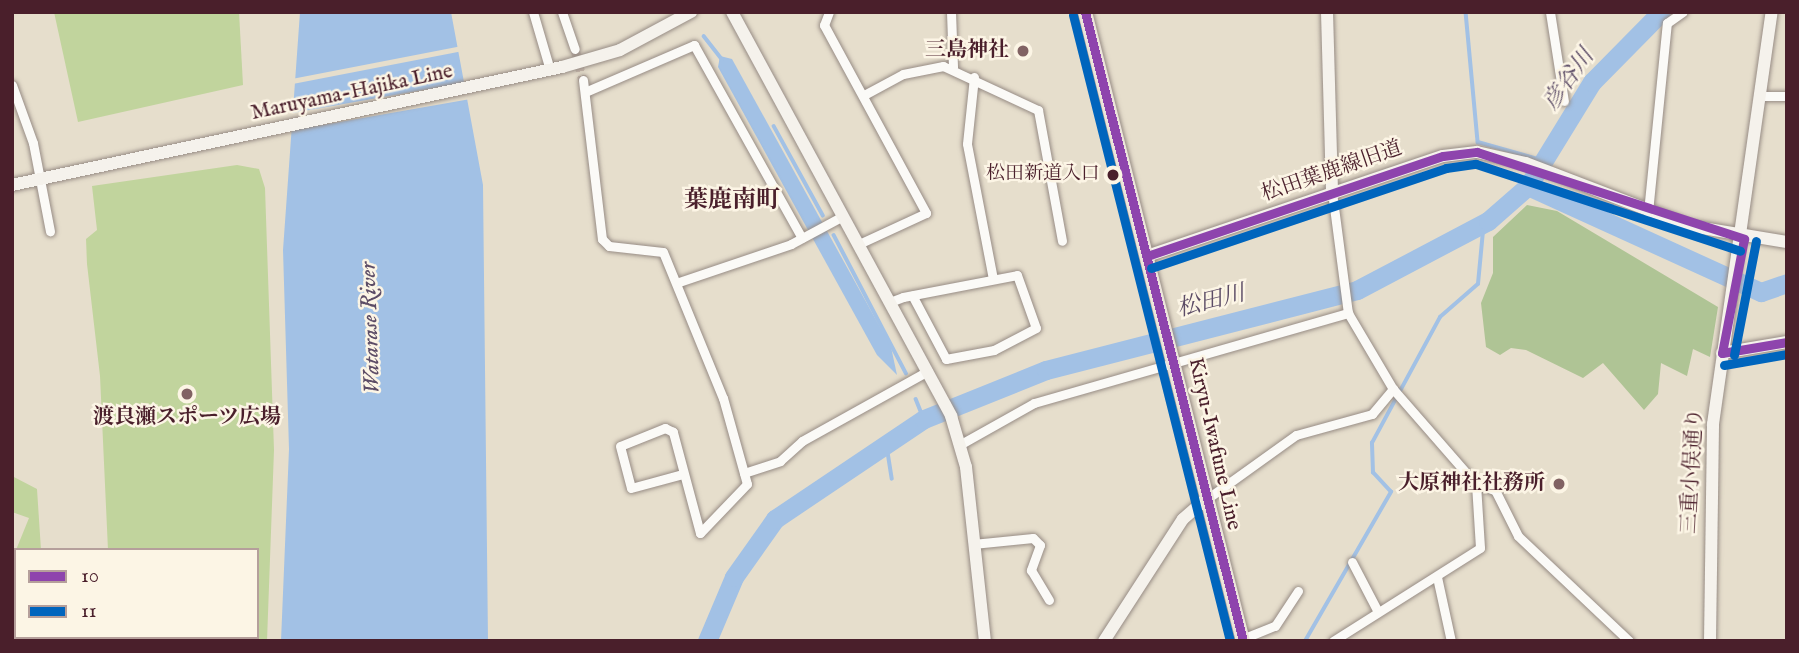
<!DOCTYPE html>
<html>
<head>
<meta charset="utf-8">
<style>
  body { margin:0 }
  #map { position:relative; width:1799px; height:653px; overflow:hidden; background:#e6decc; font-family:"IM FELL English","Noto Serif JP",serif }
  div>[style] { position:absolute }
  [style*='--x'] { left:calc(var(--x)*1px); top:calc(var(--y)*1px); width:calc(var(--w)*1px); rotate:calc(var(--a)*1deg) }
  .green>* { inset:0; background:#c1d49d }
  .forest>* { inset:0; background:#afc495 }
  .water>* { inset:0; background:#a2c1e5 }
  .pier>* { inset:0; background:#e6decc; transform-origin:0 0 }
  .stream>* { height:3.5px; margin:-1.75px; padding:0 1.75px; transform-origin:1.75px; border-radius:1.75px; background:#a2c1e5 }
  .river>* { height:19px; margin:-9.5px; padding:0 9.5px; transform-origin:9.5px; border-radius:9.5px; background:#a2c1e5 }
  .street-tunnel>* { height:9px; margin-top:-4.5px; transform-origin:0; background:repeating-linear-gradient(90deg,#c7b8ac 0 9px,transparent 0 13.5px) }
  .roads { filter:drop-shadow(0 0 2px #978c85) drop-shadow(0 0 2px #978c85) }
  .street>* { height:9px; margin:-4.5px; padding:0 4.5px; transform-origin:4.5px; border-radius:4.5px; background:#fbfaf7 }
  .secondary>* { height:12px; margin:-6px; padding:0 6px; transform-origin:6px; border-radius:6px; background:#f5f2ec }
  .primary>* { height:14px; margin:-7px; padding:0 7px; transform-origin:7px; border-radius:7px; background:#ece4db }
  .bus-1>* { height:9px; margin:-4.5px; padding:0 4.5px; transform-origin:4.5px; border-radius:4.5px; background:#8e44ad }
  .bus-2>* { height:9px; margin:-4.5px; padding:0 4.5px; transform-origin:4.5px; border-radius:4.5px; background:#0065bd }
  .dots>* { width:19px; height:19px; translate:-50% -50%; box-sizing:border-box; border:4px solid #fcf5e5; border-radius:50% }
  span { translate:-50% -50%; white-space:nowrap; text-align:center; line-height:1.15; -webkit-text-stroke:5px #fcf5e5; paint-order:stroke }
  .bus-label { font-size:19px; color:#4a1f2b }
  .right { translate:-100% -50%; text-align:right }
  .poi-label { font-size:21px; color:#4a1f2b; font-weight:700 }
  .street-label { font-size:21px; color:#4a1f2b }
  .water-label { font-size:23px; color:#5c4c66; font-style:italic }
  .quarter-label { font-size:24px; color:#4a1f2b; font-weight:700 }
  .frame { position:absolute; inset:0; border:14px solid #4a1f2b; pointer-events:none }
  .legend { position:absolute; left:14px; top:548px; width:245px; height:91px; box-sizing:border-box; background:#fcf5e5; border:2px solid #b59f9b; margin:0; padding:9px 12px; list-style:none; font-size:21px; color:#4a1f2b }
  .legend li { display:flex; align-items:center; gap:14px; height:35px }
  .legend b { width:35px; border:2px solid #b59f9b }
</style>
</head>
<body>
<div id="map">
  <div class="green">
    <div style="clip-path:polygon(54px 12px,239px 12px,243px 85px,78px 122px)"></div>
    <div style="clip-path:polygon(237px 165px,259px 169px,265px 188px,274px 450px,267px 641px,112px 641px,257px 637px,257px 550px,108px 550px,100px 376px,87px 264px,86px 239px,97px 230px,92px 186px)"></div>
    <div style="clip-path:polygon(12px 476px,37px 489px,41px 550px,16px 550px,29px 518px,12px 512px)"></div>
    <div style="clip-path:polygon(16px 550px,16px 637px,42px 641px,12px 641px)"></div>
  </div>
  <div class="forest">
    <div style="clip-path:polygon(1527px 205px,1557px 211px,1718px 307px,1710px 357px,1693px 349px,1687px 376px,1661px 363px,1658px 394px,1644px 410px,1603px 363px,1583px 378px,1526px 350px,1511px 348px,1500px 355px,1486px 347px,1481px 303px,1493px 273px,1493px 237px)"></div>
  </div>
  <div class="water">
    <div style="clip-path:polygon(300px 12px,451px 12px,483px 185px,488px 641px,281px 641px,289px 449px,283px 250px)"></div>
    <div style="clip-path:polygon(720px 56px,732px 59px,891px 347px,897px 375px,877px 355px,718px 67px)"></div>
  </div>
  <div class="pier">
    <div style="left:462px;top:46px;width:5px;height:176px;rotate:79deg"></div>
    <div style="left:469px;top:82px;width:17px;height:185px;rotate:80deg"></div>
  </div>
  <div class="stream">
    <div style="--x:1466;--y:12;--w:131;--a:84.7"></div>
    <div style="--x:1478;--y:142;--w:70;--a:15.8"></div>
    <div style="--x:704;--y:36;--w:29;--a:52"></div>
    <div style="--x:774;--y:126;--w:102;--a:61.2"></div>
    <div style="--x:834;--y:235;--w:156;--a:62.4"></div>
    <div style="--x:916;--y:399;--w:22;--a:68"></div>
    <div style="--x:887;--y:446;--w:33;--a:81"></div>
    <div style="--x:1305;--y:641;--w:172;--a:-60"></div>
    <div style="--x:1391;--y:492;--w:26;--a:-133"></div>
    <div style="--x:1373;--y:473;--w:30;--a:-92"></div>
    <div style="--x:1372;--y:443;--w:143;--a:-61.6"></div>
    <div style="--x:1440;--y:317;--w:50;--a:-41"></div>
    <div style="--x:1478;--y:284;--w:63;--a:-84.6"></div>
  </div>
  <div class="river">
    <div style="--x:1528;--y:186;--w:122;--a:-58.4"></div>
    <div style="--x:1592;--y:82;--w:98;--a:-45.4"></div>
    <div style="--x:707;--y:641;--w:69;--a:-67.1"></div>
    <div style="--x:734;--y:577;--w:71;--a:-54.7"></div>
    <div style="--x:775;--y:519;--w:179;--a:-33.9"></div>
    <div style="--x:924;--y:419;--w:131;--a:-21.9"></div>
    <div style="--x:1046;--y:370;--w:321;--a:-14.4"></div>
    <div style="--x:1357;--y:290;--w:148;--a:-27.8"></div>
    <div style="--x:1488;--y:221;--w:53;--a:-41.2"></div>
    <div style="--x:1528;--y:186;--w:256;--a:24.5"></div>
    <div style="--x:1761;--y:292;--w:28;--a:-19"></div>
  </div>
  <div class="street-tunnel">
    <div style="--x:575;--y:49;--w:32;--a:76"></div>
  </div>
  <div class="roads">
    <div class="street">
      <div style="--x:533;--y:12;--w:60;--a:73.7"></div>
      <div style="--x:562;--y:12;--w:39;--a:71"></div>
      <div style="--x:829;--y:12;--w:14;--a:111"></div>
      <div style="--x:824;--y:25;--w:214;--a:61.5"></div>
      <div style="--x:926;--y:213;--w:74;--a:155.2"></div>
      <div style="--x:951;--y:12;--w:55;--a:87.9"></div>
      <div style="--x:1550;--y:12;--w:90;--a:81.1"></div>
      <div style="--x:974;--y:77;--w:67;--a:96"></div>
      <div style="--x:967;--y:144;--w:137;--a:79.1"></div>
      <div style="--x:583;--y:80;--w:160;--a:83.2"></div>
      <div style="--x:602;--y:239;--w:10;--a:45"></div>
      <div style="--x:609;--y:246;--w:54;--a:6.3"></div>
      <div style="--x:663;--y:252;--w:158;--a:67.7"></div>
      <div style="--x:723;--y:398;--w:89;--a:74.4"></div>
      <div style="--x:747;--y:484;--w:68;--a:133.8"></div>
      <div style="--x:700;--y:533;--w:105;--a:-105"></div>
      <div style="--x:673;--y:432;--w:9;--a:-153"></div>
      <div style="--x:665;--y:428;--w:48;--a:158.2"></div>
      <div style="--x:620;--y:446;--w:43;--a:75.3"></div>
      <div style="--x:631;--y:488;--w:54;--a:-15.1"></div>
      <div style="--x:12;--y:85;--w:62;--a:70.1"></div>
      <div style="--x:33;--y:143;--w:90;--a:79.1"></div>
      <div style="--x:585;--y:92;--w:119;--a:-23.3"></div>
      <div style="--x:694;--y:45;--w:221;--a:60.8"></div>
      <div style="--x:864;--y:95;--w:44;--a:-28.3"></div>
      <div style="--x:903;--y:74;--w:41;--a:-11.3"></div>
      <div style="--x:943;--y:66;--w:105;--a:24.9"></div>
      <div style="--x:1038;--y:110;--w:133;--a:79.6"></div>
      <div style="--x:1763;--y:96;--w:24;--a:0"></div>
      <div style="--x:1332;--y:192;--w:122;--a:82.5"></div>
      <div style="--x:1348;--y:313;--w:88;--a:59.4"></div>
      <div style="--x:1393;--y:389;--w:126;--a:48.9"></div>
      <div style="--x:1476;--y:484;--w:64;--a:86.4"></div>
      <div style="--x:1480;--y:548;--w:174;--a:147.7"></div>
      <div style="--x:1648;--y:212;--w:190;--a:-84.3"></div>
      <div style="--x:1667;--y:23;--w:19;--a:-35"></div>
      <div style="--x:679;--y:282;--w:118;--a:-18.7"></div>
      <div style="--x:791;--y:244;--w:59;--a:-28.3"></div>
      <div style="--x:890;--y:302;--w:14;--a:-21"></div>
      <div style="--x:903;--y:297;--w:116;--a:-10.9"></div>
      <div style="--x:1017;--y:275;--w:56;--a:70.3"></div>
      <div style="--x:1036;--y:328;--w:47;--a:152.4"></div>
      <div style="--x:994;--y:350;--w:49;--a:169.4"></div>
      <div style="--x:946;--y:359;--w:72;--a:-118"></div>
      <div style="--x:961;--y:444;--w:84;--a:-29.3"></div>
      <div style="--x:1034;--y:403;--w:327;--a:-16"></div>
      <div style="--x:744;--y:473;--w:38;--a:-18"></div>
      <div style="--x:780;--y:461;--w:30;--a:-42"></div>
      <div style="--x:802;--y:441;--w:144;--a:-29.1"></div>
      <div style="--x:1476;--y:484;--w:20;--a:18"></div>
      <div style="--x:1495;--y:490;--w:51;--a:63.4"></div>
      <div style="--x:1518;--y:536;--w:153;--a:43.4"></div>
      <div style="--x:1204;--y:501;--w:113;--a:-35.7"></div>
      <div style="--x:1296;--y:435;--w:79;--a:-15.4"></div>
      <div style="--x:1372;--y:414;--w:33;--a:-50"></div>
      <div style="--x:973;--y:544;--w:60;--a:-5.7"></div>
      <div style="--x:1033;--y:538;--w:10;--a:45"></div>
      <div style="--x:1040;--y:545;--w:27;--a:110"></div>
      <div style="--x:1031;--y:570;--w:35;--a:59"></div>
      <div style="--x:1352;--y:562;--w:56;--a:62.5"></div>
      <div style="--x:1437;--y:577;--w:66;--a:77.7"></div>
      <div style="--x:1242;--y:639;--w:35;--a:-22"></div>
      <div style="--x:1275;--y:626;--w:42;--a:-56.7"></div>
    </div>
    <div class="secondary">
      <div style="--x:732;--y:12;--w:460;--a:61.5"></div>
      <div style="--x:951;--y:416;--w:53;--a:73.6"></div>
      <div style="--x:966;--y:467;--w:175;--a:83.8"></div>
      <div style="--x:1327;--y:12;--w:180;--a:88.4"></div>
      <div style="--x:12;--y:185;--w:563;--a:-12.11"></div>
      <div style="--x:562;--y:67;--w:60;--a:-16.3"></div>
      <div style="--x:620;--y:50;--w:81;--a:-28.2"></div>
      <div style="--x:1147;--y:256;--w:312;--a:-18.7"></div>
      <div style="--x:1443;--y:156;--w:34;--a:-7"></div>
      <div style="--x:1477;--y:152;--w:50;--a:12.7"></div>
      <div style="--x:1526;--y:163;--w:176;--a:21"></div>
      <div style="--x:1690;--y:226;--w:98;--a:9.4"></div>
      <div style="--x:1722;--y:353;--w:66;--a:-9.6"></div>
      <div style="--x:1104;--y:641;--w:145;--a:-57.1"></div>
      <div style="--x:1183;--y:519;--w:28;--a:-41"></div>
      <div style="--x:1710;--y:641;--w:217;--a:-89.2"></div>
      <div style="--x:1713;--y:424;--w:416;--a:-81.9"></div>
    </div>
    <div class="primary">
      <div style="--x:1085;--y:12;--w:649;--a:75.9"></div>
    </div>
  </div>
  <div class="bus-1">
    <div style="--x:1085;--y:12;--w:649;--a:75.9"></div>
    <div style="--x:1147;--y:256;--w:312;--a:-18.7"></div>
    <div style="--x:1443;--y:156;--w:34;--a:-7"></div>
    <div style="--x:1477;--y:152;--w:281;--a:18"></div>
    <div style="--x:1722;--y:353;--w:116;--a:-79.1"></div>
    <div style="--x:1722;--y:353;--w:66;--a:-9.6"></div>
  </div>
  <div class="bus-2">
    <div style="--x:1073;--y:15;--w:645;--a:75.92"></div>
    <div style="--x:1151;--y:268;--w:311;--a:-18.7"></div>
    <div style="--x:1446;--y:168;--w:30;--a:-8"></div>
    <div style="--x:1476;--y:164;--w:278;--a:18.2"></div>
    <div style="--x:1734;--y:355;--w:116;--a:-79.1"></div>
    <div style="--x:1724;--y:365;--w:64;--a:-9.9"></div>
  </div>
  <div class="dots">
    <div style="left:1023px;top:51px;background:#816263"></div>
    <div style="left:1113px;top:175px;background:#4a1f2b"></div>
    <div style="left:187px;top:394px;background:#816263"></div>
    <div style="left:1559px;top:484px;background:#816263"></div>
  </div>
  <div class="bus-label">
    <span class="right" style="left:1100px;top:175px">松田新道入口</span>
  </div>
  <div class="poi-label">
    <span class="right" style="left:1009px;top:51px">三島神社</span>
    <span style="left:187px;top:418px">渡良瀬スポーツ広場</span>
    <span class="right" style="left:1545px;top:484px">大原神社社務所</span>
  </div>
  <div class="street-label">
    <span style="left:352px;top:93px;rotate:-12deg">Maruyama-Hajika Line</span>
    <span style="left:1332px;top:172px;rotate:-19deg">松田葉鹿線旧道</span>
    <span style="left:1214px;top:444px;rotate:77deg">Kiryu-Iwafune Line</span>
    <span style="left:1693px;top:471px;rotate:-87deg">三重小俣通り</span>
  </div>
  <div class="water-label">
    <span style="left:1569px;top:80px;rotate:-54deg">彦谷川</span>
    <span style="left:1211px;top:302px;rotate:-14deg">松田川</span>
    <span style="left:371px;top:328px;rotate:-92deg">Watarase River</span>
  </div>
  <div class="quarter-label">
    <span style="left:732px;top:201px">葉鹿南町</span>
  </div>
  <div class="frame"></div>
  <ul class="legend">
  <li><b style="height:9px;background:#8e44ad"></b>10</li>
  <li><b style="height:9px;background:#0065bd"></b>11</li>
  </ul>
</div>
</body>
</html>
